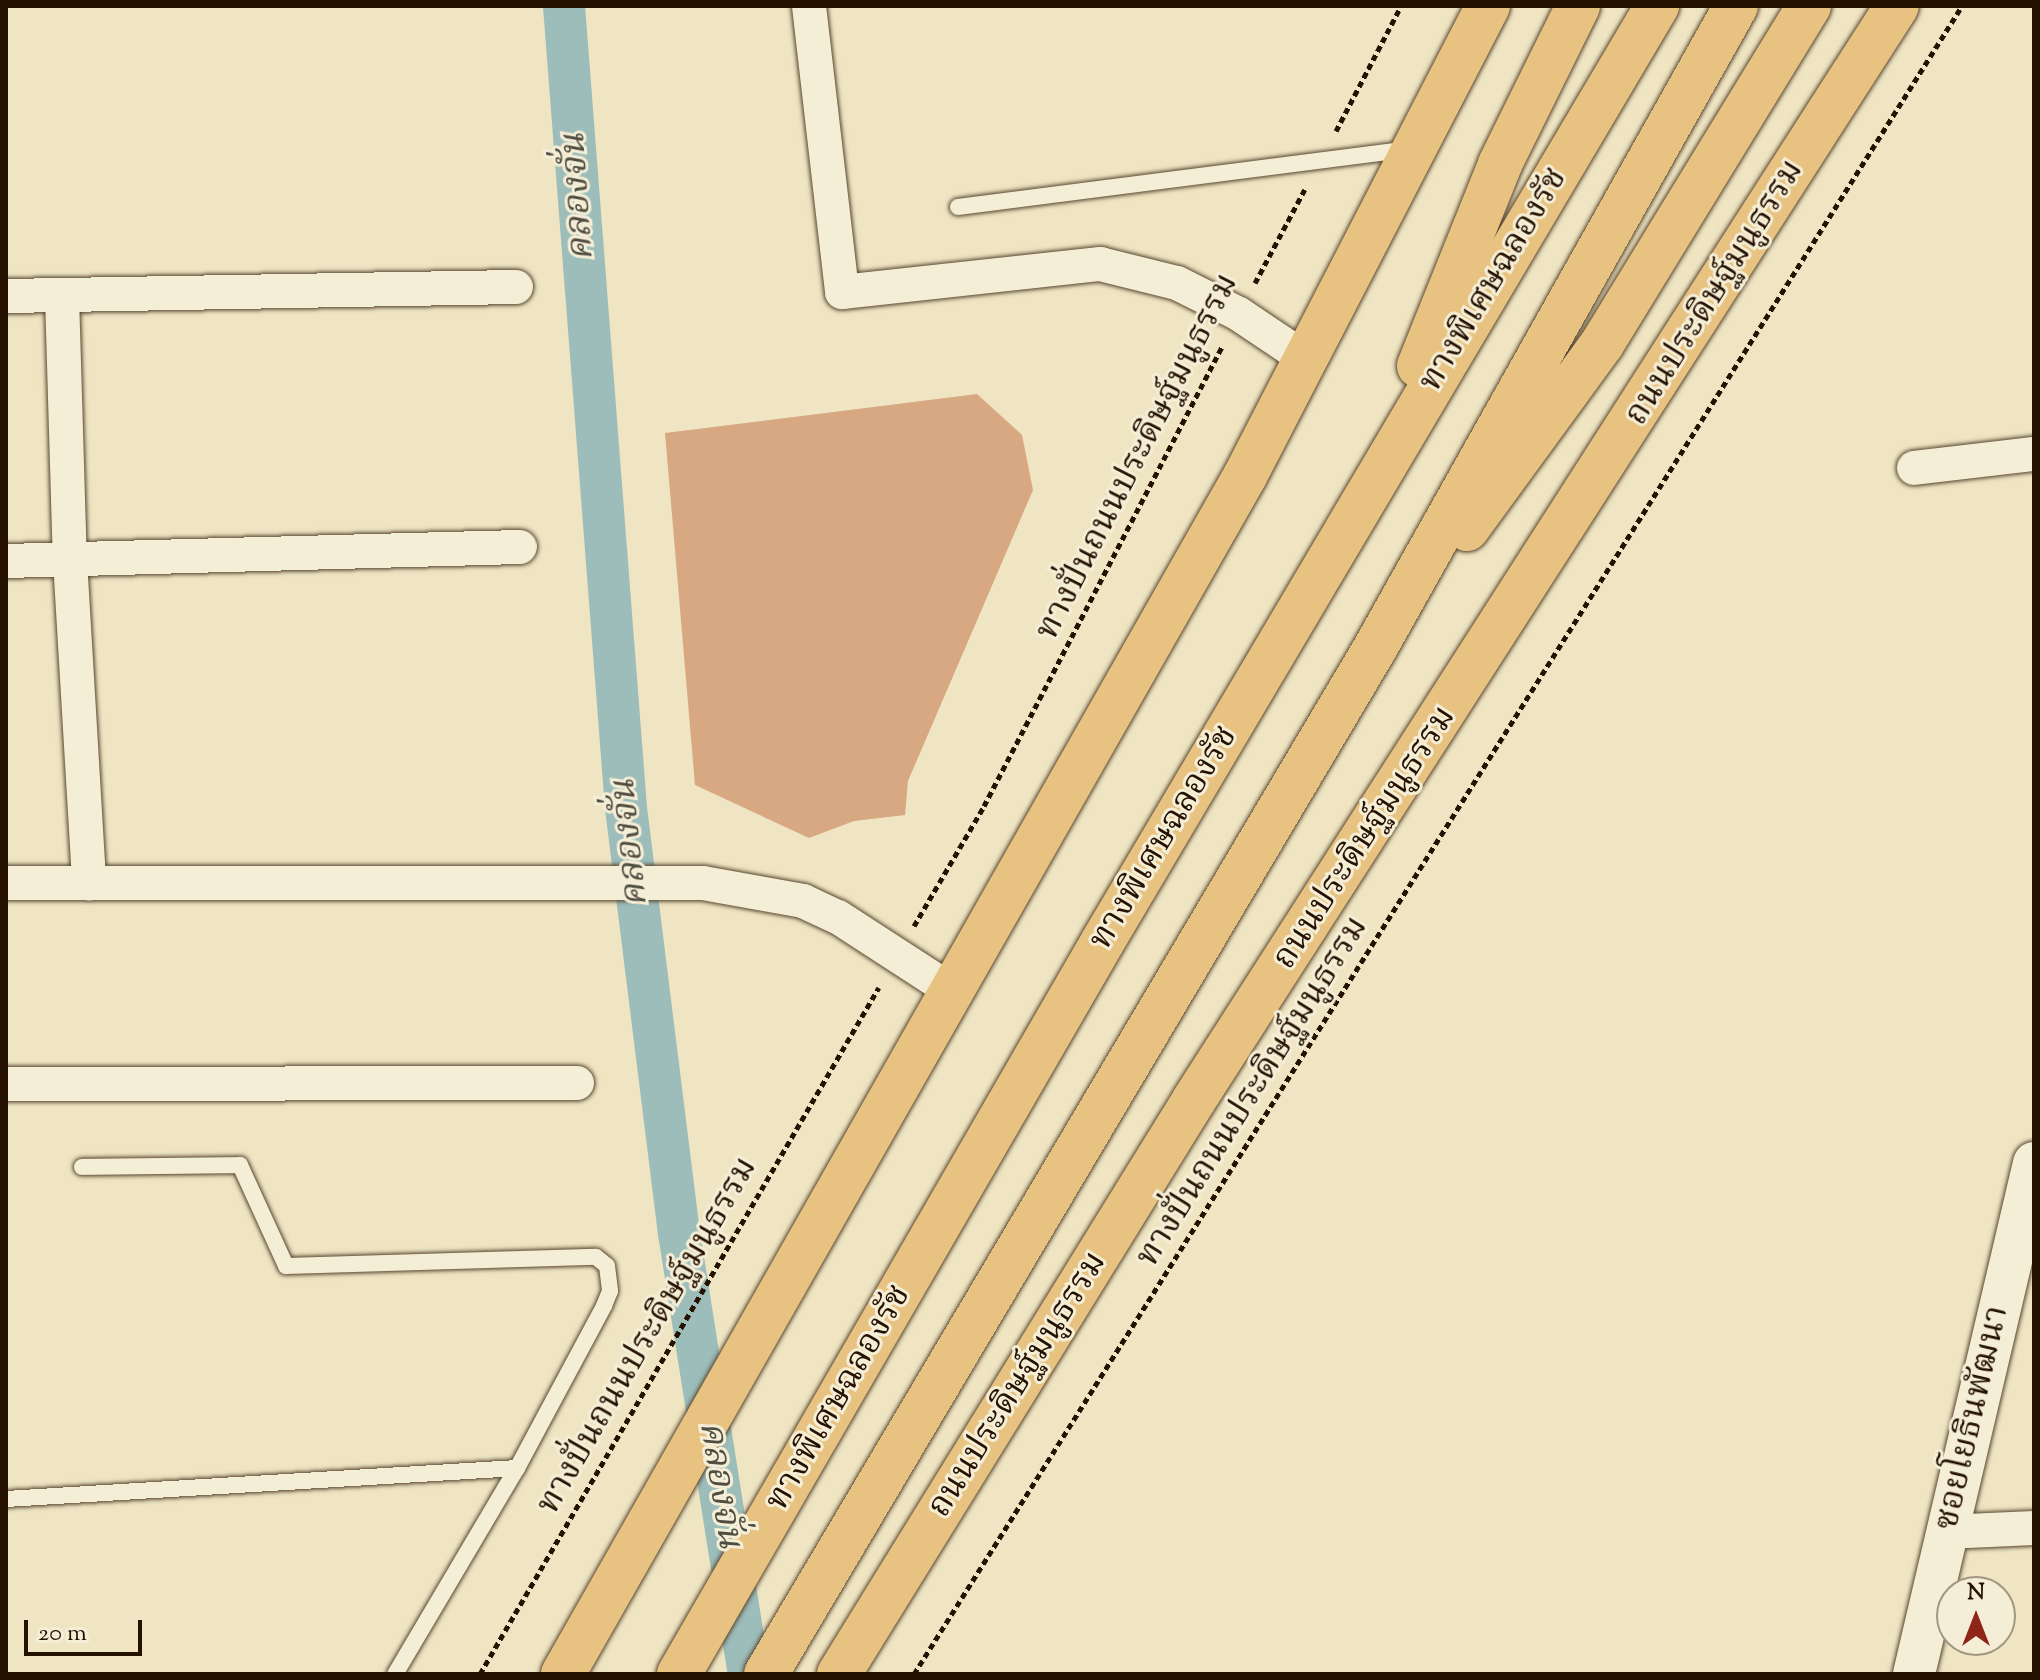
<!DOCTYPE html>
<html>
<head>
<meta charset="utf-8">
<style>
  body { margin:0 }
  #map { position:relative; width:2040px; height:1680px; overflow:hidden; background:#efe5c2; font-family:"Sorts Mill Goudy","Noto Serif Thai",serif }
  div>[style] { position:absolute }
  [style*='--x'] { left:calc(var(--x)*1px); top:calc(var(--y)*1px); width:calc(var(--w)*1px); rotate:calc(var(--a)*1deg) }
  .canal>* { height:42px; margin:-21px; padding:0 21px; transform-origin:21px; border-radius:21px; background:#9cbdba }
  .building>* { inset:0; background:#d7a882 }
  .path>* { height:5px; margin-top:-2.5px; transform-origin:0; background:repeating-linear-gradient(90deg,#251100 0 6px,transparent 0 10px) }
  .roads { filter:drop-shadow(0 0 2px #584630) drop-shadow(0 0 2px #584630) }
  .service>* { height:16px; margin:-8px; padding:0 8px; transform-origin:8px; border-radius:8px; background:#f5eed7 }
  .minor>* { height:34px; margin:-17px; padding:0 17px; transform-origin:17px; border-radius:17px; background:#f5eed7 }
  .tertiary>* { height:42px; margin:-21px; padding:0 21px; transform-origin:21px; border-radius:21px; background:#f5eed7 }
  .primary>* { height:44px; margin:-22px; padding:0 22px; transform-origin:22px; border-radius:22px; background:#e8c281 }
  .motorway>* { height:44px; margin:-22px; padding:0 22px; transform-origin:22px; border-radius:22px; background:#e8c281 }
  span { translate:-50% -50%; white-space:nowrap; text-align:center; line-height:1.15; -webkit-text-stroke:6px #f5eed7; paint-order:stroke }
  .street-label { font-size:34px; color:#251100 }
  .water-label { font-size:36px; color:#4f4d41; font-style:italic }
  .frame { position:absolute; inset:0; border:8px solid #251100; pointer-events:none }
  .north { position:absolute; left:1936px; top:1576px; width:80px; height:80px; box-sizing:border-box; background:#f5eed7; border:2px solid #a29681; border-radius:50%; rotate:0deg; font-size:22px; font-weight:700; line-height:32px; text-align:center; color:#251100 }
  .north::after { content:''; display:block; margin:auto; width:28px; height:36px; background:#8f2418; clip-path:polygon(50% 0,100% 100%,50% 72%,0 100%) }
  .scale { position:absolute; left:24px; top:1620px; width:118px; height:36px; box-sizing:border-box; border:4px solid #251100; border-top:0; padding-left:10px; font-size:24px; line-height:28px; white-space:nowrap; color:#251100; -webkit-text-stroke:6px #f5eed7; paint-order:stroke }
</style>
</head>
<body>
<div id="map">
  <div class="canal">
    <div style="--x:564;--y:6;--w:804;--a:85.58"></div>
    <div style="--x:626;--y:808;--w:428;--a:82.9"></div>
    <div style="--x:679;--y:1233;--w:447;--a:81"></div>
  </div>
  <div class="building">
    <div style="clip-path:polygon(977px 394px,1022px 435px,1033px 490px,908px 781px,905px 815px,854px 821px,809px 838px,695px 785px,665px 433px)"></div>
  </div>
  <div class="path">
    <div style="--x:1336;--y:131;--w:141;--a:-62.5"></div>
    <div style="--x:1255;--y:283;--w:106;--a:-62"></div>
    <div style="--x:914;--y:926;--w:139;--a:-59.7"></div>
    <div style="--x:984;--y:806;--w:519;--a:-62.6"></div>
    <div style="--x:480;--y:1674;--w:794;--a:-59.85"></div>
    <div style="--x:914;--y:1674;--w:1970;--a:-57.86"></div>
  </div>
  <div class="roads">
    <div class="service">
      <div style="--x:958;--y:207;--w:456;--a:-7.3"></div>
      <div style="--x:82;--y:1167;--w:158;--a:-0.7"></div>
      <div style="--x:240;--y:1165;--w:111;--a:65.5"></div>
      <div style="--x:286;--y:1266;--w:310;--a:-1.7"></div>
      <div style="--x:596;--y:1257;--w:14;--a:39"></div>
      <div style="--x:607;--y:1266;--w:25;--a:83"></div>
      <div style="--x:610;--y:1291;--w:16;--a:112"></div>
      <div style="--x:604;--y:1306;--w:184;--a:118.2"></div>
      <div style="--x:517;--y:1468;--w:239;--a:120.6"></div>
      <div style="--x:6;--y:1499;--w:512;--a:-3.47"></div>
    </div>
    <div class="minor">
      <div style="--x:809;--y:6;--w:288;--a:83.4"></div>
      <div style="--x:842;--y:292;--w:260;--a:-6.2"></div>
      <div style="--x:1100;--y:264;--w:79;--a:13.9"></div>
      <div style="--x:1177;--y:283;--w:69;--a:26.6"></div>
      <div style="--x:1239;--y:314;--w:84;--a:33.9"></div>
      <div style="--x:6;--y:296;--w:510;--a:-1.01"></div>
      <div style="--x:62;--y:296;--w:264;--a:88.3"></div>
      <div style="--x:70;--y:560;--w:324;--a:86.6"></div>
      <div style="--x:1914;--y:468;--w:121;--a:-6.7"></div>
      <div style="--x:6;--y:561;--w:514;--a:-1.56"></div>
      <div style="--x:6;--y:883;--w:697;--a:0"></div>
      <div style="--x:703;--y:883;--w:102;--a:10.2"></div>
      <div style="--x:803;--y:901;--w:38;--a:25"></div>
      <div style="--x:838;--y:917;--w:136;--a:33"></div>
      <div style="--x:6;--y:1084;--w:571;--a:-0.1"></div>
      <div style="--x:1945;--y:1532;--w:89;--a:-2.6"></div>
    </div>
    <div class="tertiary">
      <div style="--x:1914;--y:1674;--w:525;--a:-76.78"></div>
    </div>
    <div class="primary">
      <div style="--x:563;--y:1674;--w:1379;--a:-60.35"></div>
      <div style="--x:1245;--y:476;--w:529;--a:-62.66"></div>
      <div style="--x:839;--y:1674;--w:675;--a:-58.26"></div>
      <div style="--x:1194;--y:1100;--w:1300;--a:-57.28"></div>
    </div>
    <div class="motorway">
      <div style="--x:1419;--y:366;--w:218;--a:-68.1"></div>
      <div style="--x:1500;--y:164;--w:176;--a:-63.7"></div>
      <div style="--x:1467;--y:529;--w:229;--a:-53.9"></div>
      <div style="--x:1602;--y:344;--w:396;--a:-58.5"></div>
      <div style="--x:679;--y:1674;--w:847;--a:-59.95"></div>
      <div style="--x:1103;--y:941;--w:1087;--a:-59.35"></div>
      <div style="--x:766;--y:1674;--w:1191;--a:-59.3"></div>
      <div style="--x:1374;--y:650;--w:739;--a:-60.66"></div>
    </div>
  </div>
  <div class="street-label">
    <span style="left:1494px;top:280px;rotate:-59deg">ทางพิเศษฉลองรัช</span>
    <span style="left:1715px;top:293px;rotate:-58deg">ถนนประดิษฐ์มนูธรรม</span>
    <span style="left:1138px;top:457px;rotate:-63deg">ทางปั่นถนนประดิษฐ์มนูธรรม</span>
    <span style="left:1164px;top:838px;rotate:-59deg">ทางพิเศษฉลองรัช</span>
    <span style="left:1365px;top:838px;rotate:-57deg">ถนนประดิษฐ์มนูธรรม</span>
    <span style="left:1253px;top:1092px;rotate:-58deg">ทางปั่นถนนประดิษฐ์มนูธรรม</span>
    <span style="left:648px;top:1336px;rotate:-60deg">ทางปั่นถนนประดิษฐ์มนูธรรม</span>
    <span style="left:1018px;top:1385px;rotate:-58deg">ถนนประดิษฐ์มนูธรรม</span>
    <span style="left:839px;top:1398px;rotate:-60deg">ทางพิเศษฉลองรัช</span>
    <span style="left:1973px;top:1418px;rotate:-77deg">ซอยโยธินพัฒนา</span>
  </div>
  <div class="water-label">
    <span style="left:579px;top:197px;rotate:-94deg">คลองจั่น</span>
    <span style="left:631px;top:843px;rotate:-96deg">คลองจั่น</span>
    <span style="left:719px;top:1485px;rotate:81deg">คลองจั่น</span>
  </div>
  <div class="frame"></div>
  <div class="north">N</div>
  <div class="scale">20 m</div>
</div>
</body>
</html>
